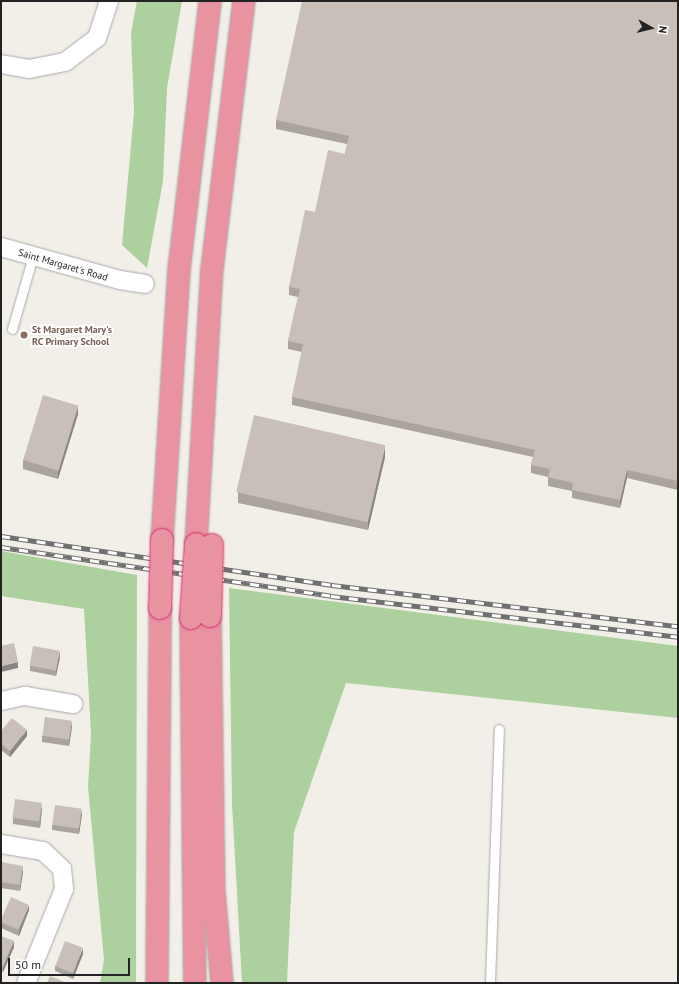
<!DOCTYPE html>
<html>
<head>
<meta charset="utf-8">
<style>
  body { margin:0 }
  #map { position:relative; width:679px; height:984px; overflow:hidden; background:#f2efe9; font-family:"PT Sans",sans-serif }
  div>[style] { position:absolute }
  [style*='--x'] { left:calc(var(--x)*1px); top:calc(var(--y)*1px); width:calc(var(--w)*1px); rotate:calc(var(--a)*1deg) }
  .forest>* { inset:0; background:#add19e }
  .roads { filter:drop-shadow(0 0 1px #a9a9a9) drop-shadow(0 0 1px #a9a9a9) }
  .lane>* { height:9px; margin:-4.5px; padding:0 4.5px; transform-origin:4.5px; border-radius:4.5px; background:#fff }
  .street>* { height:18px; margin:-9px; padding:0 9px; transform-origin:9px; border-radius:9px; background:#fff }
  .highway>* { height:22px; margin:-11px; padding:0 11px; transform-origin:11px; border-radius:11px; background:#e892a2 }
  .rail>* { height:4.5px; margin-top:-2.25px; transform-origin:0; background:repeating-linear-gradient(90deg,#fff 0 9px,#707070 0 18px); box-sizing:border-box; border-block:1px solid #707070 }
  .bridges { filter:drop-shadow(0 0 1px #dc2a67) drop-shadow(0 0 1px #dc2a67) }
  .highway-bridge>* { height:22px; margin:-11px; padding:0 11px; transform-origin:11px; border-radius:11px; background:#e892a2 }
  .wall>* { inset:0; background:#aba49e }
  .shaded-wall>* { inset:0; background:#8b8681 }
  .building>* { inset:0; background:#c7bfb8; transform-origin:0 0 }
  .dots>* { width:11px; height:11px; translate:-50% -50%; box-sizing:border-box; border:2px solid #fff; border-radius:50% }
  span { translate:-50% -50%; white-space:nowrap; text-align:center; line-height:1.15; -webkit-text-stroke:3.5px #fff; paint-order:stroke }
  .street-label { font-size:10px; color:#222 }
  .education-label { font-size:10px; color:#785e54; font-weight:700 }
  .left { translate:0 -50%; text-align:left }
  .frame { position:absolute; inset:0; border:2px solid #222; pointer-events:none }
  .north { position:absolute; left:631px; top:8px; width:40px; height:40px; -webkit-text-stroke:3px #fff; paint-order:stroke; rotate:98deg; font-size:11px; font-weight:700; line-height:16px; text-align:center; color:#222 }
  .north::after { content:''; display:block; margin:auto; width:14px; height:18px; background:#222; clip-path:polygon(50% 0,100% 100%,50% 72%,0 100%) }
  .scale { position:absolute; left:8px; top:958px; width:122px; height:18px; box-sizing:border-box; border:2px solid #222; border-top:0; padding-left:5px; font-size:12px; line-height:14px; white-space:nowrap; color:#222; -webkit-text-stroke:3px #fff; paint-order:stroke }
</style>
</head>
<body>
<div id="map">
  <div class="forest">
    <div style="clip-path:polygon(137px 1px,182px 1px,167px 88px,163px 181px,147px 268px,122px 245px,134px 112px,131px 33px)"></div>
    <div style="clip-path:polygon(1px 551px,137px 575px,136px 983px,100px 983px,104px 960px,88px 787px,91px 734px,84px 609px,1px 596px)"></div>
    <div style="clip-path:polygon(229px 588px,678px 646px,678px 718px,346px 683px,294px 832px,287px 983px,242px 983px,232px 804px)"></div>
  </div>
  <div class="roads">
    <div class="lane">
      <div style="--x:12;--y:329;--w:76;--a:-74"></div>
      <div style="--x:490;--y:983;--w:254;--a:-88"></div>
    </div>
    <div class="street">
      <div style="--x:1;--y:64;--w:28;--a:10"></div>
      <div style="--x:29;--y:69;--w:37;--a:-11"></div>
      <div style="--x:65;--y:62;--w:40;--a:-37"></div>
      <div style="--x:97;--y:38;--w:39;--a:-72"></div>
      <div style="--x:1;--y:247;--w:123;--a:15.5"></div>
      <div style="--x:120;--y:280;--w:25;--a:9"></div>
      <div style="--x:1;--y:701;--w:25;--a:-12"></div>
      <div style="--x:25;--y:696;--w:49;--a:9.5"></div>
      <div style="--x:1;--y:844;--w:43;--a:9.5"></div>
      <div style="--x:43;--y:851;--w:26;--a:43"></div>
      <div style="--x:62;--y:869;--w:20;--a:84"></div>
      <div style="--x:64;--y:889;--w:101;--a:112"></div>
    </div>
    <div class="highway">
      <div style="--x:162;--y:540;--w:271;--a:-86.4"></div>
      <div style="--x:179;--y:270;--w:271;--a:-83.4"></div>
      <div style="--x:196;--y:544;--w:275;--a:-86.7"></div>
      <div style="--x:212;--y:269;--w:270;--a:-83.2"></div>
      <div style="--x:210;--y:616;--w:276;--a:89.2"></div>
      <div style="--x:214;--y:892;--w:91;--a:85"></div>
      <div style="--x:191;--y:618;--w:365;--a:89.4"></div>
      <div style="--x:157;--y:983;--w:375;--a:-89.5"></div>
    </div>
  </div>
  <div class="rail">
    <div style="--x:1;--y:536;--w:335;--a:8.4"></div>
    <div style="--x:332;--y:585;--w:348;--a:6.8"></div>
    <div style="--x:1;--y:547;--w:334;--a:8.4"></div>
    <div style="--x:331;--y:596;--w:349;--a:6.7"></div>
  </div>
  <div class="bridges">
    <div class="highway-bridge">
      <div style="--x:160;--y:608;--w:68;--a:-88.3"></div>
      <div style="--x:210;--y:616;--w:71;--a:-88.4"></div>
      <div style="--x:191;--y:618;--w:74;--a:-86.1"></div>
    </div>
  </div>
  <div class="wall">
    <div style="clip-path:polygon(678px 1px,678px 490px,627px 478px,620px 508px,572px 498px,572px 491px,548px 486px,548px 477px,531px 473px,531px 465px,533px 457px,292px 405px,292px 397px,302px 352px,288px 349px,288px 341px,298px 297px,289px 295px,289px 287px,315px 212px,345px 154px,347px 144px,276px 129px,276px 120px)"></div>
    <div style="clip-path:polygon(78px 414px,58px 479px,23px 469px,23px 460px)"></div>
    <div style="clip-path:polygon(385px 457px,368px 530px,238px 503px,238px 492px)"></div>
    <div style="clip-path:polygon(60px 657px,56px 676px,30px 671px,30px 666px)"></div>
    <div style="clip-path:polygon(72px 726px,69px 746px,42px 742px,42px 736px)"></div>
    <div style="clip-path:polygon(1px 731px,27px 736px,10px 757px,1px 750px)"></div>
    <div style="clip-path:polygon(42px 808px,40px 828px,13px 824px,13px 818px)"></div>
    <div style="clip-path:polygon(82px 814px,79px 834px,52px 830px,52px 825px)"></div>
    <div style="clip-path:polygon(1px 862px,23px 872px,20px 891px,1px 888px)"></div>
    <div style="clip-path:polygon(29px 910px,19px 936px,1px 928px,1px 922px)"></div>
    <div style="clip-path:polygon(1px 936px,14px 947px,3px 972px,1px 971px)"></div>
    <div style="clip-path:polygon(83px 954px,73px 979px,55px 971px,55px 966px)"></div>
  </div>
  <div class="shaded-wall">
    <div style="clip-path:polygon(78px 406px,78px 414px,58px 479px,58px 471px)"></div>
    <div style="clip-path:polygon(385px 446px,385px 457px,368px 530px,368px 519px)"></div>
    <div style="clip-path:polygon(627px 470px,627px 478px,620px 508px,620px 500px)"></div>
    <div style="clip-path:polygon(60px 651px,60px 657px,56px 676px,56px 670px)"></div>
    <div style="clip-path:polygon(18px 662px,18px 668px,1px 672px,1px 666px)"></div>
    <div style="clip-path:polygon(72px 721px,72px 726px,69px 746px,69px 740px)"></div>
    <div style="clip-path:polygon(27px 730px,27px 736px,10px 757px,10px 751px)"></div>
    <div style="clip-path:polygon(42px 803px,42px 808px,40px 828px,40px 822px)"></div>
    <div style="clip-path:polygon(82px 809px,82px 814px,79px 834px,79px 828px)"></div>
    <div style="clip-path:polygon(23px 866px,23px 872px,20px 891px,20px 885px)"></div>
    <div style="clip-path:polygon(29px 905px,29px 910px,19px 936px,19px 930px)"></div>
    <div style="clip-path:polygon(14px 941px,14px 947px,3px 972px,3px 967px)"></div>
    <div style="clip-path:polygon(83px 948px,83px 954px,73px 979px,73px 974px)"></div>
  </div>
  <div class="building">
    <div style="clip-path:polygon(302px 1px,678px 1px,678px 481px,627px 470px,620px 500px,572px 490px,573px 483px,548px 477px,550px 469px,531px 465px,535px 450px,292px 397px,303px 344px,288px 341px,300px 289px,289px 287px,305px 210px,315px 212px,328px 150px,345px 154px,349px 136px,276px 120px)"></div>
    <div style="left:43px;top:395px;width:37px;height:68px;rotate:17deg"></div>
    <div style="left:254px;top:415px;width:135px;height:79px;rotate:13deg"></div>
    <div style="clip-path:polygon(14px 643px,18px 662px,1px 666px,1px 646px)"></div>
    <div style="left:33px;top:646px;width:27px;height:20px;rotate:10deg"></div>
    <div style="left:45px;top:717px;width:27px;height:19px;rotate:8deg"></div>
    <div style="clip-path:polygon(12px 718px,27px 730px,10px 751px,1px 744px,1px 731px)"></div>
    <div style="left:15px;top:799px;width:27px;height:19px;rotate:8deg"></div>
    <div style="left:55px;top:805px;width:27px;height:20px;rotate:8deg"></div>
    <div style="clip-path:polygon(1px 862px,23px 866px,20px 885px,1px 882px)"></div>
    <div style="left:11px;top:897px;width:20px;height:27px;rotate:24deg"></div>
    <div style="clip-path:polygon(1px 936px,14px 941px,3px 967px,1px 966px)"></div>
    <div style="left:65px;top:941px;width:19px;height:27px;rotate:21deg"></div>
    <div style="clip-path:polygon(50px 976px,67px 983px,47px 983px)"></div>
  </div>
  <div class="dots">
    <div style="left:24px;top:335px;background:#8d6e63"></div>
  </div>
  <div class="street-label">
    <span style="left:63px;top:265px;rotate:16deg">Saint Margaret's Road</span>
  </div>
  <div class="education-label">
    <span class="left" style="left:32px;top:335px">St Margaret Mary's<br>RC Primary School</span>
  </div>
  <div class="frame"></div>
  <div class="north">N</div>
  <div class="scale">50 m</div>
</div>
</body>
</html>
